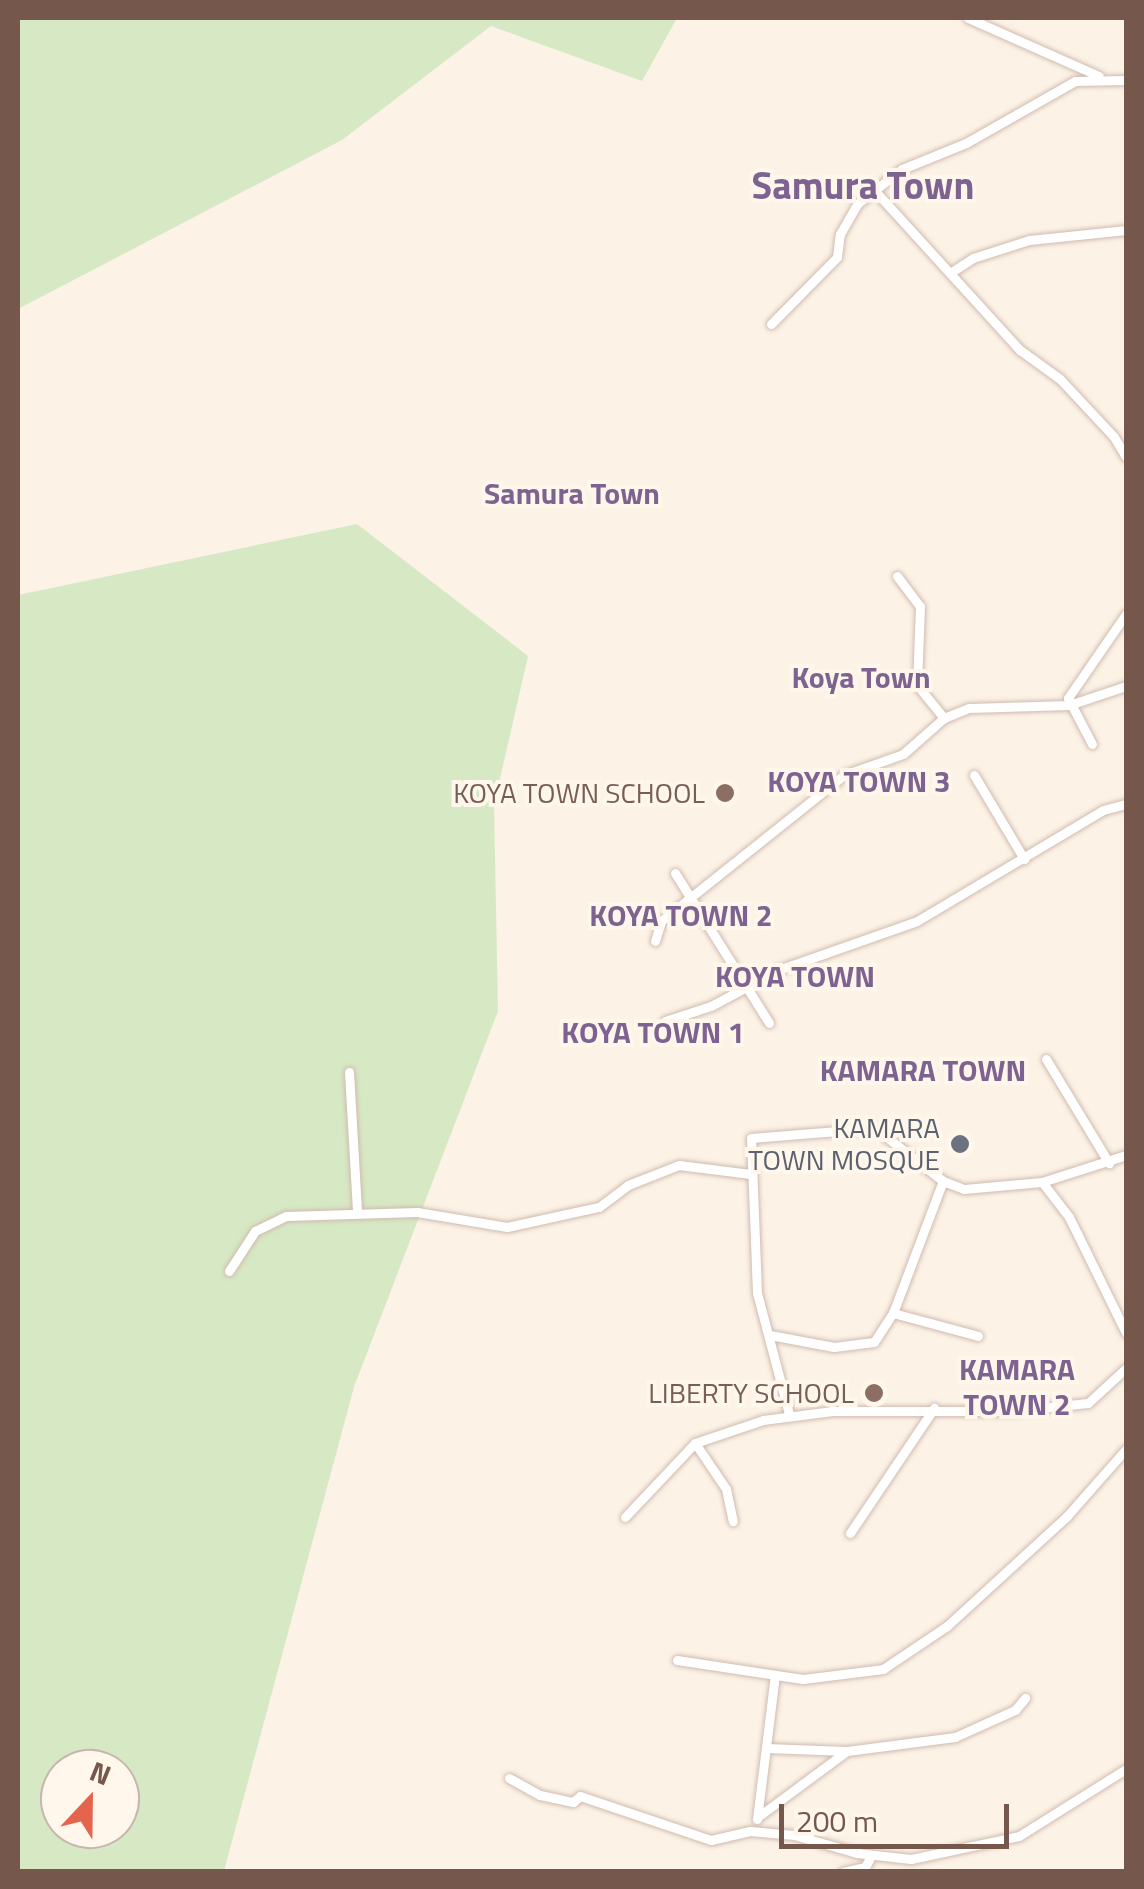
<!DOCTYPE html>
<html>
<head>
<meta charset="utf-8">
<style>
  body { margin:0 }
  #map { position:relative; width:1144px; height:1889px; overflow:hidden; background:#fcf2e6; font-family:"Titillium Web",sans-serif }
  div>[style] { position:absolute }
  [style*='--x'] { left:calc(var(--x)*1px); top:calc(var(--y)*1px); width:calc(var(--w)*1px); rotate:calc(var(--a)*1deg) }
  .green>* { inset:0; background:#d6e9c4 }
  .roads { filter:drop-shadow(0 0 2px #d0bbaf) drop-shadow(0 0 2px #d0bbaf) }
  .street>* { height:9px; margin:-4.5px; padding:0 4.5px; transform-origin:4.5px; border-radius:4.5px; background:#fff }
  .dots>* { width:28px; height:28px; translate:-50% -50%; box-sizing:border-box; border:5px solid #fff6ec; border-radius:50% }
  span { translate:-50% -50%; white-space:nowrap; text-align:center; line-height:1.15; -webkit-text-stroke:8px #fff6ec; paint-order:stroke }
  .education-label { font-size:28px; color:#785e54 }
  .right { translate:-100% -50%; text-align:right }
  .worship-label { font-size:28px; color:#5b616d }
  .neighbourhood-label { font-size:30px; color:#7e6391; font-weight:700 }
  .district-label { font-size:38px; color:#7e6391; font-weight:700 }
  .frame { position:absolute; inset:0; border:20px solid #75574b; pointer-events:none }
  .north { position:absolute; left:40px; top:1749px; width:100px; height:100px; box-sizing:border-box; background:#fff6ec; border:2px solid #c8b6ac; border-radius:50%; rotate:22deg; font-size:28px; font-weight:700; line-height:40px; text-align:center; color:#75574b }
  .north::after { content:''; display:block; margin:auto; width:35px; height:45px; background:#e4644d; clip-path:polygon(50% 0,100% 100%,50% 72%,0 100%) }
  .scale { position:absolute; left:779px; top:1804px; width:230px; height:45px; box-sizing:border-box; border:5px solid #75574b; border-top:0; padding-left:12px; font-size:30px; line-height:35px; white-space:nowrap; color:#75574b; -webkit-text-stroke:8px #fff6ec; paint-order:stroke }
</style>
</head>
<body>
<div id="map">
  <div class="green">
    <div style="clip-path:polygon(18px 18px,677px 18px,642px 81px,491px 26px,342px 140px,18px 309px)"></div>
    <div style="clip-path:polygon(evenodd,357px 524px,528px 656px,494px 805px,498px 1011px,354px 1387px,224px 1871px,18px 1871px,18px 595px,357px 524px,60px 1769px,120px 1769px,120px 1829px,60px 1829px,60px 1769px)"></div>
  </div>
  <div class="roads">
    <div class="street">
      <div style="--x:968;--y:18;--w:143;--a:23.9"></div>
      <div style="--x:876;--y:192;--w:214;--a:47.7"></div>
      <div style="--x:1020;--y:350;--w:49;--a:35.9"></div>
      <div style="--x:1060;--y:379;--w:79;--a:47"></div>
      <div style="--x:1114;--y:437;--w:23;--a:59"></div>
      <div style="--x:950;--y:273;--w:27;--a:-33"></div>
      <div style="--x:973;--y:258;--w:59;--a:-17.8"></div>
      <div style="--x:1029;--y:240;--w:98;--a:-5.9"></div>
      <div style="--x:771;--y:324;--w:94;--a:-45.4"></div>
      <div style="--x:837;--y:257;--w:23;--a:-83"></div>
      <div style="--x:840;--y:234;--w:34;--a:-60"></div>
      <div style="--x:857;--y:204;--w:57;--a:-37.9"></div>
      <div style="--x:902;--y:169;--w:69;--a:-22.1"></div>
      <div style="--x:966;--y:143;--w:125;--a:-29.6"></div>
      <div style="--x:1075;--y:81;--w:51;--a:-1.1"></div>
      <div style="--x:897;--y:576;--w:38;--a:53"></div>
      <div style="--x:920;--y:606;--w:79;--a:92.2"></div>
      <div style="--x:917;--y:685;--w:43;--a:50.7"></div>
      <div style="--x:1092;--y:744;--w:52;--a:-117.6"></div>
      <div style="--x:1068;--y:698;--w:102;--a:-55.4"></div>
      <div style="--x:974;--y:775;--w:98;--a:59.2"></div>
      <div style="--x:675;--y:873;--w:177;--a:57.9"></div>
      <div style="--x:655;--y:941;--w:21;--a:-73"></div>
      <div style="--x:661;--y:921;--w:234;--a:-38.6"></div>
      <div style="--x:844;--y:775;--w:63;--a:-19.6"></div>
      <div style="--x:903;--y:754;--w:55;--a:-41.3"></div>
      <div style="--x:944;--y:718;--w:27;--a:-22"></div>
      <div style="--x:969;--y:708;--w:100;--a:-1.7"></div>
      <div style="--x:1069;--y:705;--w:60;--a:-18.4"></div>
      <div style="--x:665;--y:1021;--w:48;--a:-18.1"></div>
      <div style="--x:711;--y:1006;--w:76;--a:-28.2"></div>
      <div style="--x:778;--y:970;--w:147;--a:-19.4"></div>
      <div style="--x:917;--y:921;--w:217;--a:-30.8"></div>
      <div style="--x:1103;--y:810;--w:24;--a:-15"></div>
      <div style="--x:1046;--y:1059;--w:122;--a:58.8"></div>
      <div style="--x:349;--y:1072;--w:140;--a:86.7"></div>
      <div style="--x:1042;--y:1182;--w:44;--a:52.4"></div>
      <div style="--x:1069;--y:1217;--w:129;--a:63.8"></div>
      <div style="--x:229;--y:1271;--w:48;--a:-57"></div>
      <div style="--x:255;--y:1231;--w:34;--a:-26"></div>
      <div style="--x:286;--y:1216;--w:131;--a:-1.7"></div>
      <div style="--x:417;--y:1212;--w:91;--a:9.5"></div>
      <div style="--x:507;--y:1227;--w:94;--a:-12.3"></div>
      <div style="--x:599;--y:1207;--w:36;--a:-37"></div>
      <div style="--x:628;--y:1185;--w:55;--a:-21.4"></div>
      <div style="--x:679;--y:1165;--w:72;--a:7.2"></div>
      <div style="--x:893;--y:1313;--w:88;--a:15.1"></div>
      <div style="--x:770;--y:1335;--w:65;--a:10.6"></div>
      <div style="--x:834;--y:1347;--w:40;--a:-7.1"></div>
      <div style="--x:874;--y:1342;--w:35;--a:-57"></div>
      <div style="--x:893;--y:1313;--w:141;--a:-69.3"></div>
      <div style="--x:789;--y:1414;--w:125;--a:-104.8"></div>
      <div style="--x:757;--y:1293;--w:155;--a:-92.2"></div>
      <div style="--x:751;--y:1138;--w:124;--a:-4.6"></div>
      <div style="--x:875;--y:1128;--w:86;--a:37.9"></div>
      <div style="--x:943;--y:1181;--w:22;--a:21"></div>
      <div style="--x:964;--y:1189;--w:78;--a:-5.1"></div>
      <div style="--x:1042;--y:1182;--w:88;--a:-17.8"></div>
      <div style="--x:695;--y:1443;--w:55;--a:56"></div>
      <div style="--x:726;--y:1489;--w:33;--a:78"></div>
      <div style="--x:625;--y:1517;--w:102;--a:-46.6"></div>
      <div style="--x:695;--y:1443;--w:72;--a:-18.7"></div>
      <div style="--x:763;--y:1420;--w:70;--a:-7.4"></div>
      <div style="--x:832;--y:1411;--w:181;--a:0"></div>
      <div style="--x:1013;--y:1411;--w:75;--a:-6.1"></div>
      <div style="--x:1088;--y:1403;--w:52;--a:-42.6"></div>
      <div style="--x:850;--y:1533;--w:151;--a:-56.1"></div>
      <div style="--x:677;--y:1660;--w:127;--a:8.6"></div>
      <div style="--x:803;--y:1679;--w:81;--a:-7.1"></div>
      <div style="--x:883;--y:1669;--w:77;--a:-33.9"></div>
      <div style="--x:947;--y:1626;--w:163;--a:-42.5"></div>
      <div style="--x:1067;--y:1516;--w:89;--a:-48.6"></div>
      <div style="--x:766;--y:1748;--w:81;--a:2.1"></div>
      <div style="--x:847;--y:1751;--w:109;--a:-7.4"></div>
      <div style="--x:955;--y:1737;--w:66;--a:-24.2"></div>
      <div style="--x:1015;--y:1710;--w:16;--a:-50"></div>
      <div style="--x:509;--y:1778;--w:35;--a:29"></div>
      <div style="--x:540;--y:1795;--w:34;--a:12"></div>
      <div style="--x:573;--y:1802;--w:9;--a:-41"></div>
      <div style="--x:580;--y:1796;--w:138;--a:18.6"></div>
      <div style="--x:711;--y:1840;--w:40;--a:-13"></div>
      <div style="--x:750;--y:1831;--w:44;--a:5.2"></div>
      <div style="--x:794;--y:1835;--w:66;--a:15.9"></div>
      <div style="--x:857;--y:1853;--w:54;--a:6.3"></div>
      <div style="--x:911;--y:1859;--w:110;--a:-12"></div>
      <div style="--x:1019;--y:1836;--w:126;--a:-32.1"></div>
      <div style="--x:759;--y:1816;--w:109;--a:-36.5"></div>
      <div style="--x:757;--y:1819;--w:145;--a:-82.9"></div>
      <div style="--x:843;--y:1872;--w:23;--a:-13"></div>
      <div style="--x:865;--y:1867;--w:13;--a:-61"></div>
    </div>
  </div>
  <div class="dots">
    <div style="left:725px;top:793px;background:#8d6e63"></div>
    <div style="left:960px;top:1144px;background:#6b7280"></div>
    <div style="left:874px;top:1393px;background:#8d6e63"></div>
  </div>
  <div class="education-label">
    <span class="right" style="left:705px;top:793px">KOYA TOWN SCHOOL</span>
    <span class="right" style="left:854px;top:1393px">LIBERTY SCHOOL</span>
  </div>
  <div class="worship-label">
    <span class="right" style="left:940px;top:1144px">KAMARA<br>TOWN MOSQUE</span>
  </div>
  <div class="neighbourhood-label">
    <span style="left:572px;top:493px">Samura Town</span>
    <span style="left:861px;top:677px">Koya Town</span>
    <span style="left:859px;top:781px">KOYA TOWN 3</span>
    <span style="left:681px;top:915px">KOYA TOWN 2</span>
    <span style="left:795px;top:976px">KOYA TOWN</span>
    <span style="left:653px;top:1032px">KOYA TOWN 1</span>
    <span style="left:923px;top:1070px">KAMARA TOWN</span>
    <span style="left:1017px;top:1386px">KAMARA<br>TOWN 2</span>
  </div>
  <div class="district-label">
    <span style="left:863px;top:186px">Samura Town</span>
  </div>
  <div class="frame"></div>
  <div class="north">N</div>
  <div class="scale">200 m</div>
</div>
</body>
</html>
